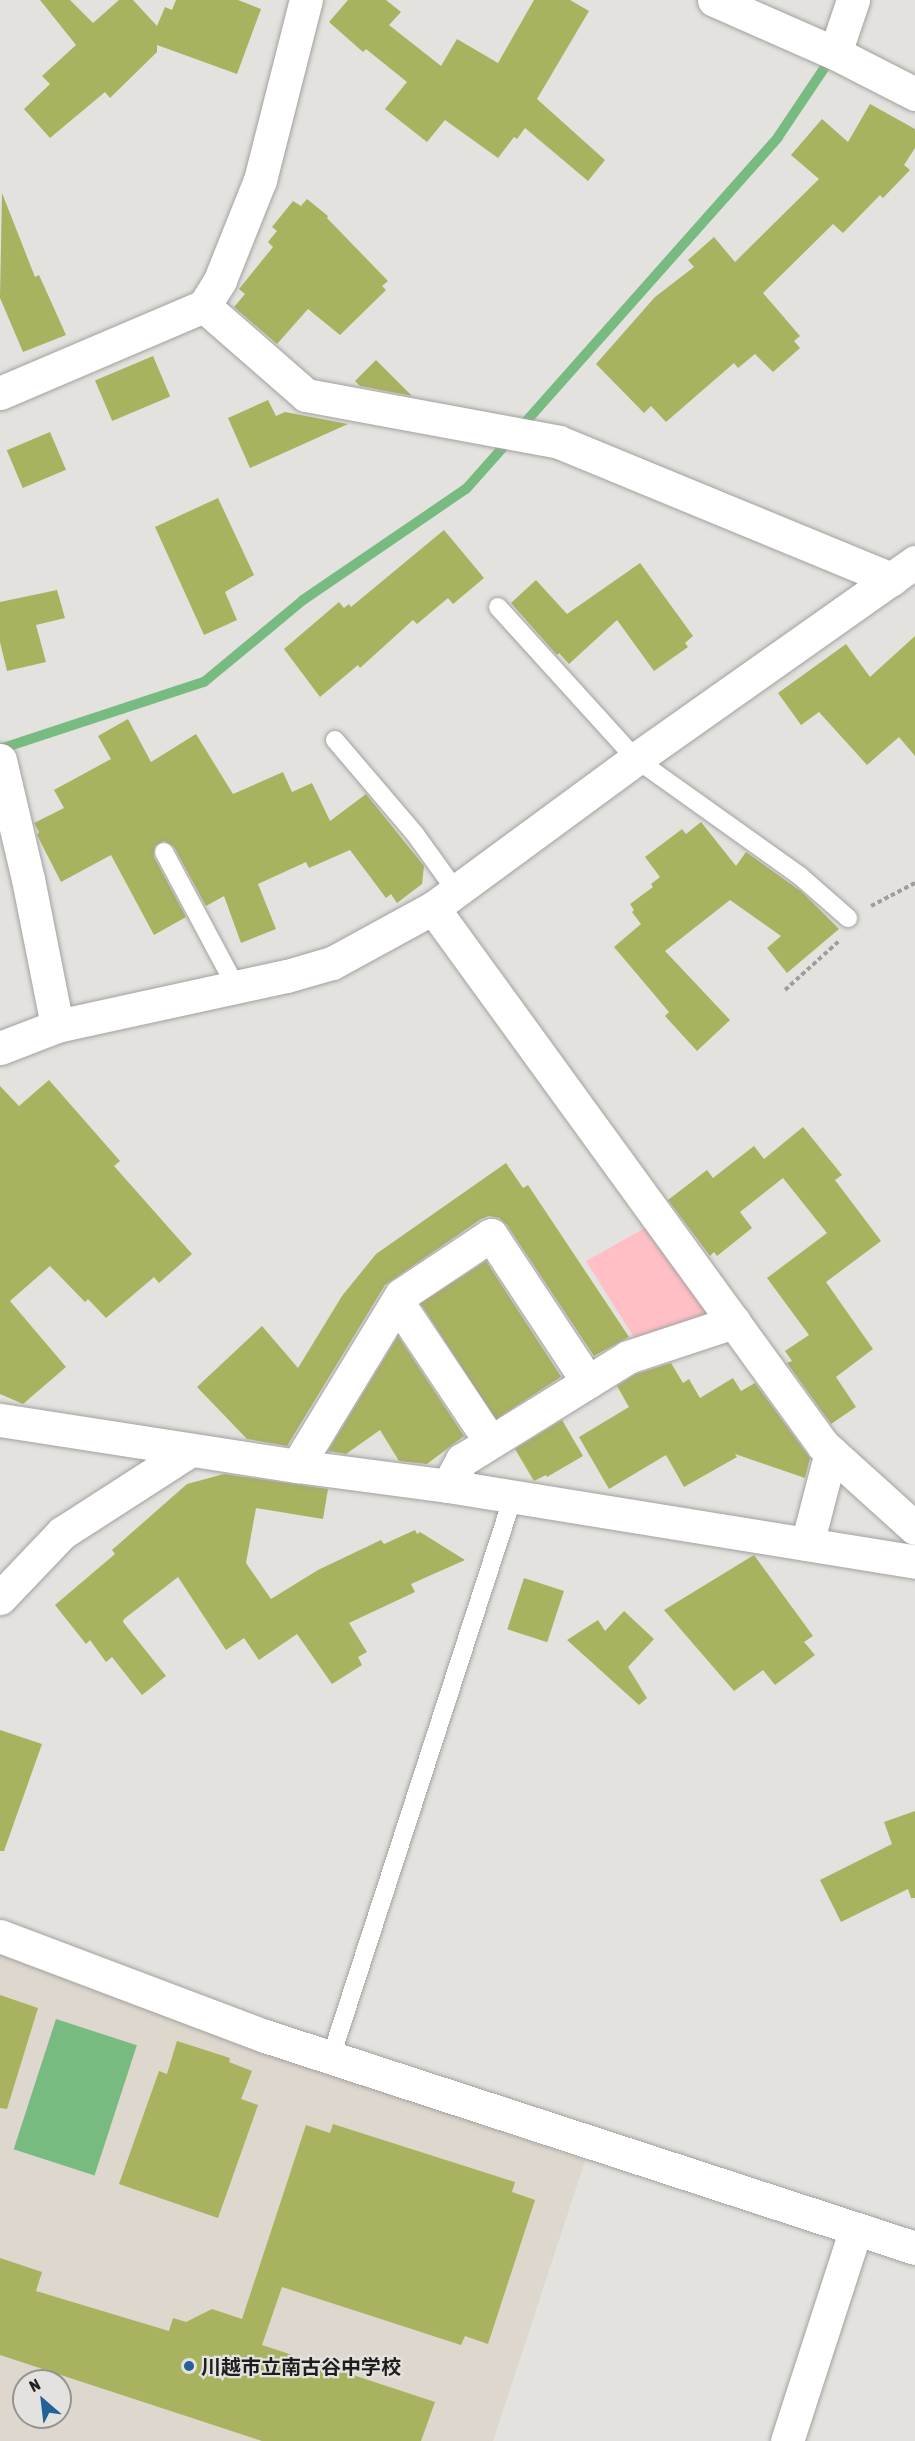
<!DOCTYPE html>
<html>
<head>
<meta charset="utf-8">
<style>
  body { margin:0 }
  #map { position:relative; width:915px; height:2441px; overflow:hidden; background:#e4e2df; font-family:"Asap Condensed","Noto Sans JP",sans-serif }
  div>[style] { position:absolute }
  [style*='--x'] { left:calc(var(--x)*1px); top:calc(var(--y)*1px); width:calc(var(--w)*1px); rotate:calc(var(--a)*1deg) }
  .built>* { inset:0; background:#ddd7cd }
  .green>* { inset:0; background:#ffbfc5 }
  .water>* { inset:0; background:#78bb81; transform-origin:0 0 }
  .stream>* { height:10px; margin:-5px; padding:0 5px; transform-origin:5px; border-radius:5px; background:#78bb81 }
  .building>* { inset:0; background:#a9b25f; transform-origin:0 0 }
  .path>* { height:4px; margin-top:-2px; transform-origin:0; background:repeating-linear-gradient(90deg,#a09e9c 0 4.5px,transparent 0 7.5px) }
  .roads { filter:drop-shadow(0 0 2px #a3a19e) drop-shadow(0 0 2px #a3a19e) }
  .service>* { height:18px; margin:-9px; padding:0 9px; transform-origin:9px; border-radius:9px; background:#fff }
  .minor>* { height:33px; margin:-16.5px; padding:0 16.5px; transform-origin:16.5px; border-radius:16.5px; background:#fff }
  .tertiary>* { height:33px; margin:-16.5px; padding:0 16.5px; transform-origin:16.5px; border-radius:16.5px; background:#fff }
  .dots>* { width:16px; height:16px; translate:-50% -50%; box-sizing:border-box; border:3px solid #e4e2df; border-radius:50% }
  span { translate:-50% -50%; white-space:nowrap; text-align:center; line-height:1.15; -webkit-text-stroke:4.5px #e4e2df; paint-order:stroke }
  .poi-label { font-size:20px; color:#1f1e1d; font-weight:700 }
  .left { translate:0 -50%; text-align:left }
  .north { position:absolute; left:12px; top:2369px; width:60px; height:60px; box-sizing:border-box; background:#e4e2df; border:2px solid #959491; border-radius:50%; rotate:332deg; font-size:16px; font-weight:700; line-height:24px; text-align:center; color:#1f1e1d }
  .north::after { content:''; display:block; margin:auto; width:21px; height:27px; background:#236298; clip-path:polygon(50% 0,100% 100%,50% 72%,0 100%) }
</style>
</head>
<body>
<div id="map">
  <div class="built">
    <div style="clip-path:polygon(evenodd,0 1954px,585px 2161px,493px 2441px,0 2441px,0 1954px,24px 2381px,60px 2381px,60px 2417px,24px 2417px,24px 2381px)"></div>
  </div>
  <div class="green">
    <div style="clip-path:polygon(654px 1223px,717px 1317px,640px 1347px,586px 1261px)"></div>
  </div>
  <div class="water">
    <div style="left:56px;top:2019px;width:85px;height:137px;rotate:18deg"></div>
  </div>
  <div class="stream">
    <div style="--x:0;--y:749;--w:215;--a:-18.2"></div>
    <div style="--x:204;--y:682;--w:129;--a:-39.6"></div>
    <div style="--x:303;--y:600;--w:197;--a:-34.3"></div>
    <div style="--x:466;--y:489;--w:470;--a:-48.4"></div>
    <div style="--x:778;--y:137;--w:99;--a:-56.1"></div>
  </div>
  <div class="building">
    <div style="clip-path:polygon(40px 0,70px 0,93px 23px,119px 0,133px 0,157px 26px,165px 7px,172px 10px,176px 0,238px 0,261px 9px,237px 74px,157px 45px,157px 52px,110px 98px,105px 92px,50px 138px,24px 109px,50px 84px,42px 76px,76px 45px)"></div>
    <div style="clip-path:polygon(348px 0,386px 0,401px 12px,389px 25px,441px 66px,457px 39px,498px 63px,534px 0,570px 0,589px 11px,537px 99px,605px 160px,588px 181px,525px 128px,517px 139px,514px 137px,498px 158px,445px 120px,427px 142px,385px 109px,407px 82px,366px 49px,363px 52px,329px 22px)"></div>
    <div style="clip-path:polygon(870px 104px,915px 129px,915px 148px,904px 165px,910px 170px,883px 198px,880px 195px,843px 233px,833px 224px,763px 293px,800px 336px,794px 341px,800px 348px,773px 372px,755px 354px,738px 368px,734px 363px,666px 422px,651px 406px,644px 413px,596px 364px,655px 297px,694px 267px,688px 260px,714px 237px,735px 262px,819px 179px,791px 155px,822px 119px,848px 142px)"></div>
    <div style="clip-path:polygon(2px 193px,35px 277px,39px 275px,66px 335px,23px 352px,0 298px)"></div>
    <div style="clip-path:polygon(307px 199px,328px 216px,327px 218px,388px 281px,382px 286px,386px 290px,340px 335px,308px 309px,277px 344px,234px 307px,245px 294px,239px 289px,273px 247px,268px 242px,277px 231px,272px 227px,293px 201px,301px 206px)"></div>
    <div style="left:153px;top:356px;width:44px;height:63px;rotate:67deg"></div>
    <div style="clip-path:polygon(376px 360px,412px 396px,360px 386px,355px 381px)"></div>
    <div style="clip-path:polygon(268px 400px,276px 416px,285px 412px,348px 424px,250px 468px,228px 418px)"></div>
    <div style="left:50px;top:432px;width:41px;height:47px;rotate:67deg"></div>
    <div style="clip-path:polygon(218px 498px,254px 575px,225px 592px,237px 620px,204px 635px,155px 527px)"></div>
    <div style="clip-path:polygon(444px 530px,484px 578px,453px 604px,448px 598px,417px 624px,413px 620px,360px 668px,358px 665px,320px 697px,284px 649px,339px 602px,344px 608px,349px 604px,351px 607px)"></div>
    <div style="clip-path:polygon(640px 563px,693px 636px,685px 643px,688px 647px,654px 671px,617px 620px,569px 664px,559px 653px,557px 655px,511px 603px,536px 580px,567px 614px)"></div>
    <div style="clip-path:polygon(57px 590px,65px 618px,36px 625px,46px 662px,7px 671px,0 642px,0 602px)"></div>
    <div style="clip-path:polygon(915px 636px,915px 756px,899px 737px,867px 765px,819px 712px,801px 725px,778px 693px,846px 644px,870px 677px)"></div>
    <div style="clip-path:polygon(128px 719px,151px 762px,196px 734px,233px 794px,283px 772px,292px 792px,312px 783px,330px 821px,366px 794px,424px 866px,422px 884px,397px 903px,391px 894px,386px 898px,350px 850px,309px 868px,306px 862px,258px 884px,276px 929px,241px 943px,224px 896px,206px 906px,174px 847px,164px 841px,155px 846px,154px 857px,186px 917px,154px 935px,111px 855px,61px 882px,37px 835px,39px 832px,34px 823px,64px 808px,54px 790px,111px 759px,98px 736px)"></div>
    <div style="clip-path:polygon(701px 822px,736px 866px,746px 852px,802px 892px,839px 929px,787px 973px,767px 948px,781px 936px,730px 900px,665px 951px,730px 1020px,697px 1051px,665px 1016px,669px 1012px,614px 947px,641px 924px,632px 912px,634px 910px,630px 904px,653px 887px,651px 884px,660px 877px,645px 857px,682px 829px,686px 834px)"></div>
    <div style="clip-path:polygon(49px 1080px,120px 1161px,114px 1166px,192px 1254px,159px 1283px,154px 1277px,106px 1318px,88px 1299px,85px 1302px,50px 1266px,10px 1301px,66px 1367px,23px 1404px,0 1394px,0 1086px,19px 1106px)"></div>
    <div style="clip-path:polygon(803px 1127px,842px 1175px,835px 1180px,881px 1241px,826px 1282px,873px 1349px,836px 1377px,856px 1407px,831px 1424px,787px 1363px,792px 1361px,785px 1351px,809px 1335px,767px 1278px,827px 1233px,783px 1178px,740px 1212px,752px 1228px,717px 1256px,714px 1252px,710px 1256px,668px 1200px,707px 1170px,713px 1178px,754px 1146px,764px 1159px)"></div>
    <div style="clip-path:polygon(506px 1163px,523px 1188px,528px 1185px,629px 1337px,594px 1356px,507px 1225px,499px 1218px,489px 1216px,481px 1219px,385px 1285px,287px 1446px,247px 1439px,197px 1387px,262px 1326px,298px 1368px,342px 1296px,376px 1254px)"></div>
    <div style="left:486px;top:1261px;width:138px;height:78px;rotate:57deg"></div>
    <div style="clip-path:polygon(398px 1336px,464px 1436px,427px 1464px,399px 1461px,380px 1430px,346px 1454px,328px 1451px)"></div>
    <div style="clip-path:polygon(671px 1363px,683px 1383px,689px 1379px,700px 1398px,733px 1378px,741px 1391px,755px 1383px,810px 1458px,805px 1478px,735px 1454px,737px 1457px,684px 1487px,666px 1455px,609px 1489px,579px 1437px,629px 1407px,617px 1386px,636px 1374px)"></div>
    <div style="clip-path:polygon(562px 1420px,583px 1456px,547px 1477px,546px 1475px,534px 1481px,515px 1449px)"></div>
    <div style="clip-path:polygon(224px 1474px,328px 1489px,323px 1519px,256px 1508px,246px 1563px,271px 1599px,318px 1570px,381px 1540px,384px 1544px,415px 1530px,417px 1534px,420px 1532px,465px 1560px,411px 1584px,415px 1592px,349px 1623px,367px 1652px,358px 1657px,362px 1665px,332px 1684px,297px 1634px,259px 1660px,244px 1638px,226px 1650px,178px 1577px,124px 1619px,123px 1622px,166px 1676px,142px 1695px,112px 1657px,106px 1662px,90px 1640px,86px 1644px,55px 1605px,115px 1554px,112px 1550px,187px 1484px)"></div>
    <div style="clip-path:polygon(754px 1555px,813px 1636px,804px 1642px,815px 1655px,775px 1685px,763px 1670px,734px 1691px,664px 1610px)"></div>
    <div style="left:524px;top:1578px;width:42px;height:54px;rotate:18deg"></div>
    <div style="clip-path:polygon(624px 1611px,654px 1639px,628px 1667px,647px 1698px,639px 1705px,567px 1640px,598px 1620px,605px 1631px)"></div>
    <div style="clip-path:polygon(0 1730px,42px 1744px,4px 1851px,0 1851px)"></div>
    <div style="clip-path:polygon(915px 1811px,915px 1898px,911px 1898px,908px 1889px,841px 1922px,820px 1880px,892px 1844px,884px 1822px)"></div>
    <div style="clip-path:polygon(0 1995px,38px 2008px,7px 2109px,0 2108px)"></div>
    <div style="clip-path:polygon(177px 2041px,230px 2058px,229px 2062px,252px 2071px,241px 2099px,258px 2105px,218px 2218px,119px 2184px,159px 2071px,167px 2074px)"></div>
    <div style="clip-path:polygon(333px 2124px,515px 2182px,512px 2192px,535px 2200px,488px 2344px,465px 2336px,461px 2345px,282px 2287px,262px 2345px,435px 2402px,421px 2441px,262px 2441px,0 2355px,0 2258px,42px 2272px,36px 2291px,169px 2331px,173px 2318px,186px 2322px,212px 2309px,242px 2319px,306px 2125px,330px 2133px)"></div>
  </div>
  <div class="path">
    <div style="--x:871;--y:906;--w:50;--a:-27.6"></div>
    <div style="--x:785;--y:990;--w:72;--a:-42.2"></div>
  </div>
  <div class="roads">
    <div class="service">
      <div style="--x:498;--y:607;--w:205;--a:47.8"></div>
      <div style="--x:636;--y:759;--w:201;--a:35.5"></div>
      <div style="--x:800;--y:876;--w:64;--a:41.2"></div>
      <div style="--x:335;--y:740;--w:123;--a:49.6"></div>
      <div style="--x:415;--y:834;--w:70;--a:54.3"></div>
      <div style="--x:164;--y:852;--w:153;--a:61.9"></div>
      <div style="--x:331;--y:2057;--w:589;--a:-72"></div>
    </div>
    <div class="minor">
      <div style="--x:714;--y:0;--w:132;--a:23.7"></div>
      <div style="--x:835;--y:53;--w:90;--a:27.1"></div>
      <div style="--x:835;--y:53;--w:56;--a:-71.2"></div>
      <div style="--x:204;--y:306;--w:135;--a:41.1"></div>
      <div style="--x:306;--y:395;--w:257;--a:10.5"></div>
      <div style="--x:559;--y:442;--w:360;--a:22.4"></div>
      <div style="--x:0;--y:393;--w:222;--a:-23.1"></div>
      <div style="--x:204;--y:306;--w:31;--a:-58"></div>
      <div style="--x:220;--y:280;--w:108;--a:-68.2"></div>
      <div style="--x:260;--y:180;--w:186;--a:-75.7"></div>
      <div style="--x:0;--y:760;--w:122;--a:76.8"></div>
      <div style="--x:28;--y:879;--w:150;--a:78.8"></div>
      <div style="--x:433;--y:908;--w:664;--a:54.01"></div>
      <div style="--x:823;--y:1445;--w:124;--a:42.1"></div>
      <div style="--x:398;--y:1303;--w:166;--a:56.3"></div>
      <div style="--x:0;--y:1420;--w:301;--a:8.8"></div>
      <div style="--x:297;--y:1466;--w:152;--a:7.5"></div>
      <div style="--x:448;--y:1486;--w:473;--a:9.2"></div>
      <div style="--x:297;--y:1466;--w:200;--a:-58.7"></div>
      <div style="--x:401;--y:1295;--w:108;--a:-33.7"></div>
      <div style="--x:491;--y:1235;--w:176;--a:56.6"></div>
      <div style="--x:448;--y:1486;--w:30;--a:-62"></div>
      <div style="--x:462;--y:1460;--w:195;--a:-31.8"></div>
      <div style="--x:628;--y:1357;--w:112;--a:-18.3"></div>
      <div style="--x:807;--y:1544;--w:95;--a:-75.4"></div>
      <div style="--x:0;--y:1598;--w:90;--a:-46.4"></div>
      <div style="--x:62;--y:1533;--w:153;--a:-32.8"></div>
      <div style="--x:0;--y:1936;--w:283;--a:20.7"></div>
      <div style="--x:265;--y:2036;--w:684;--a:18.06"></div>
      <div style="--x:787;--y:2441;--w:223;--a:-72"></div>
    </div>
    <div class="tertiary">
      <div style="--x:0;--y:1048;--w:61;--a:-21.1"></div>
      <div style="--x:57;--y:1026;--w:235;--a:-12.3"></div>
      <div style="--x:287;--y:976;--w:47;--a:-16.1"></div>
      <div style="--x:332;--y:963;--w:115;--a:-28.6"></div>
      <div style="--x:433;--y:908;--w:252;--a:-36.3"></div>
      <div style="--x:636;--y:759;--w:342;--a:-35.2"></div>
    </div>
  </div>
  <div class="dots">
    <div style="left:189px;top:2366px;background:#236298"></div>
  </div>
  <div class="poi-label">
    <span class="left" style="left:201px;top:2366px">川越市立南古谷中学校</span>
  </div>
  <div class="north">N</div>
</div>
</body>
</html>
